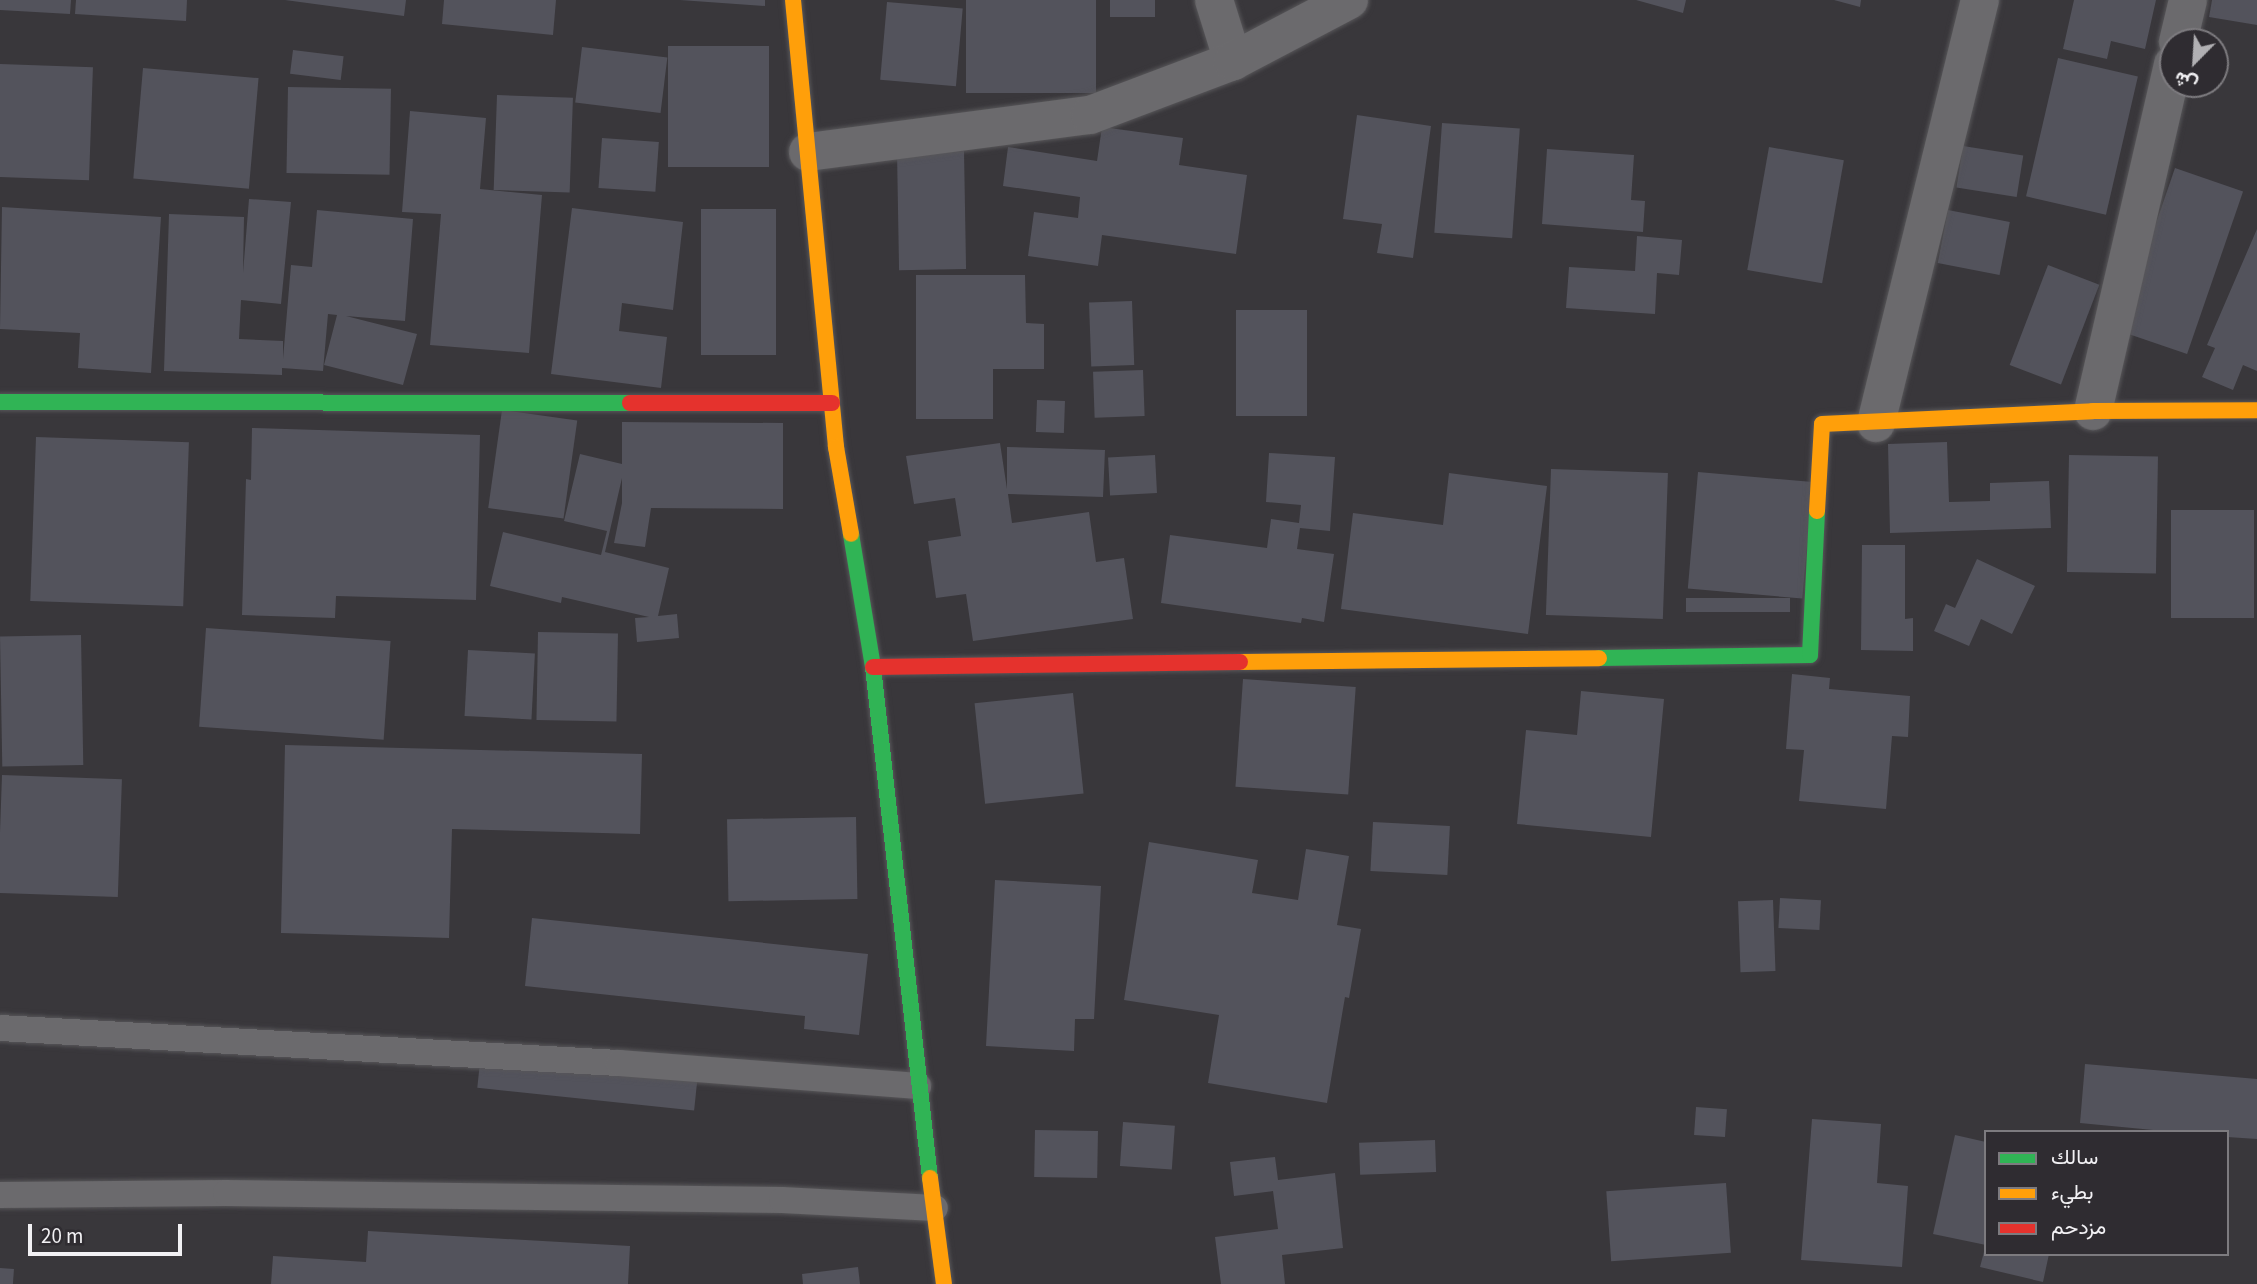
<!DOCTYPE html>
<html>
<head>
<meta charset="utf-8">
<style>
  body { margin:0 }
  #map { position:relative; width:2257px; height:1284px; overflow:hidden; background:#39373b; font-family:"Source Sans 3",Vazirmatn,sans-serif }
  div>[style] { position:absolute }
  [style*='--x'] { left:calc(var(--x)*1px); top:calc(var(--y)*1px); width:calc(var(--w)*1px); rotate:calc(var(--a)*1deg) }
  .building>* { inset:0; background:#53535c; transform-origin:0 0 }
  .roads { filter:drop-shadow(0 0 2px #575659) drop-shadow(0 0 2px #575659) }
  .lane>* { height:26px; margin:-13px; padding:0 13px; transform-origin:13px; border-radius:13px; background:#6b6a6d }
  .street>* { height:38px; margin:-19px; padding:0 19px; transform-origin:19px; border-radius:19px; background:#6b6a6d }
  .fast>* { height:16px; margin:-8px; padding:0 8px; transform-origin:8px; border-radius:8px; background:#30b455 }
  .slow>* { height:16px; margin:-8px; padding:0 8px; transform-origin:8px; border-radius:8px; background:#ff9f0a }
  .jam>* { height:16px; margin:-8px; padding:0 8px; transform-origin:8px; border-radius:8px; background:#e5322d }
  span { translate:-50% -50%; white-space:nowrap; text-align:center; line-height:1.15; -webkit-text-stroke:6px #2f2c31; paint-order:stroke }
  .legend { position:absolute; left:1984px; top:1130px; width:245px; height:126px; box-sizing:border-box; background:#2f2c31; border:2px solid #7d7b7f; margin:0; padding:9px 12px; list-style:none; font-size:21px; color:#f2f1f4 }
  .legend li { display:flex; align-items:center; gap:14px; height:35px }
  .legend b { width:35px; border:2px solid #7d7b7f }
  .north { position:absolute; left:2159px; top:28px; width:70px; height:70px; box-sizing:border-box; background:#2f2c31; border:2px solid #7d7b7f; border-radius:50%; rotate:204deg; font-size:19px; font-weight:700; line-height:28px; text-align:center; color:#f2f1f4 }
  .north::after { content:''; display:block; margin:auto; width:24px; height:32px; background:#b1b0b3; clip-path:polygon(50% 0,100% 100%,50% 72%,0 100%) }
  .scale { position:absolute; left:28px; top:1224px; width:154px; height:32px; box-sizing:border-box; border:4px solid #f2f1f4; border-top:0; padding-left:9px; font-size:21px; line-height:24px; white-space:nowrap; color:#f2f1f4; -webkit-text-stroke:5px #2f2c31; paint-order:stroke }
</style>
</head>
<body>
<div id="map">
  <div class="building">
    <div style="clip-path:polygon(0 0,71px 0,70px 14px,0 10px)"></div>
    <div style="clip-path:polygon(76px 0,187px 0,186px 21px,75px 14px)"></div>
    <div style="clip-path:polygon(285px 0,406px 0,404px 16px)"></div>
    <div style="clip-path:polygon(444px 0,556px 0,553px 35px,442px 24px)"></div>
    <div style="clip-path:polygon(680px 0,765px 0,765px 6px)"></div>
    <div style="left:966px;top:0;width:130px;height:93px"></div>
    <div style="left:1110px;top:0;width:45px;height:17px"></div>
    <div style="clip-path:polygon(1636px 0,1686px 0,1683px 13px)"></div>
    <div style="clip-path:polygon(1834px 0,1861px 0,1860px 7px)"></div>
    <div style="clip-path:polygon(2074px 0,2156px 0,2145px 49px,2111px 41px,2107px 59px,2063px 49px)"></div>
    <div style="clip-path:polygon(2212px 0,2257px 0,2257px 25px,2209px 17px)"></div>
    <div style="left:887px;top:2px;width:76px;height:78px;rotate:5deg"></div>
    <div style="left:668px;top:46px;width:101px;height:121px"></div>
    <div style="left:582px;top:47px;width:86px;height:56px;rotate:7deg"></div>
    <div style="left:293px;top:50px;width:51px;height:24px;rotate:7deg"></div>
    <div style="left:2058px;top:58px;width:82px;height:142px;rotate:13deg"></div>
    <div style="left:0;top:64px;width:93px;height:113px;rotate:2deg"></div>
    <div style="left:143px;top:68px;width:116px;height:111px;rotate:5deg"></div>
    <div style="left:288px;top:87px;width:103px;height:86px;rotate:1deg"></div>
    <div style="left:497px;top:95px;width:76px;height:95px;rotate:2deg"></div>
    <div style="clip-path:polygon(410px 111px,486px 118px,480px 189px,542px 195px,529px 353px,430px 345px,441px 214px,402px 212px)"></div>
    <div style="clip-path:polygon(1357px 115px,1431px 126px,1413px 258px,1377px 253px,1382px 224px,1343px 219px)"></div>
    <div style="left:1442px;top:123px;width:78px;height:110px;rotate:4deg"></div>
    <div style="clip-path:polygon(1102px 127px,1183px 138px,1179px 165px,1247px 175px,1236px 254px,1102px 235px,1098px 266px,1028px 256px,1034px 212px,1078px 218px,1080px 197px,1003px 186px,1008px 147px,1097px 161px)"></div>
    <div style="left:602px;top:138px;width:57px;height:50px;rotate:4deg"></div>
    <div style="left:1963px;top:146px;width:61px;height:42px;rotate:9deg"></div>
    <div style="left:1769px;top:147px;width:76px;height:125px;rotate:10deg"></div>
    <div style="clip-path:polygon(1547px 149px,1634px 155px,1631px 200px,1645px 201px,1643px 232px,1542px 224px)"></div>
    <div style="left:964px;top:151px;width:118px;height:67px;rotate:89deg"></div>
    <div style="left:2175px;top:168px;width:72px;height:172px;rotate:19deg"></div>
    <div style="clip-path:polygon(249px 199px,291px 202px,281px 304px,241px 300px,239px 339px,283px 341px,283px 359px,291px 265px,312px 267px,317px 210px,413px 219px,405px 321px,346px 316px,417px 334px,403px 385px,324px 365px,337px 315px,328px 314px,323px 371px,282px 368px,282px 375px,164px 371px,169px 214px,244px 217px,243px 273px)"></div>
    <div style="clip-path:polygon(2px 207px,161px 217px,151px 373px,78px 368px,80px 333px,0 329px)"></div>
    <div style="clip-path:polygon(572px 208px,683px 222px,673px 310px,622px 303px,619px 331px,667px 337px,661px 388px,551px 374px)"></div>
    <div style="left:776px;top:209px;width:146px;height:75px;rotate:90deg"></div>
    <div style="left:1948px;top:210px;width:63px;height:54px;rotate:11deg"></div>
    <div style="clip-path:polygon(2257px 229px,2257px 371px,2243px 365px,2233px 390px,2202px 377px,2215px 348px,2207px 345px)"></div>
    <div style="clip-path:polygon(1637px 236px,1682px 240px,1679px 275px,1657px 273px,1655px 314px,1566px 308px,1569px 267px,1635px 271px)"></div>
    <div style="left:2048px;top:265px;width:55px;height:107px;rotate:21deg"></div>
    <div style="clip-path:polygon(916px 275px,1025px 275px,1026px 323px,1044px 324px,1044px 369px,993px 369px,993px 419px,916px 419px)"></div>
    <div style="left:1132px;top:301px;width:64px;height:43px;rotate:88deg"></div>
    <div style="left:1236px;top:310px;width:71px;height:106px"></div>
    <div style="left:1143px;top:370px;width:46px;height:50px;rotate:88deg"></div>
    <div style="left:1037px;top:400px;width:28px;height:32px;rotate:2deg"></div>
    <div style="left:502px;top:410px;width:76px;height:99px;rotate:8deg"></div>
    <div style="clip-path:polygon(622px 422px,783px 423px,783px 509px,651px 508px,645px 547px,614px 543px,622px 503px,622px 478px,605px 552px,669px 568px,658px 616px,677px 614px,679px 638px,637px 642px,635px 618px,649px 617px,562px 597px,561px 603px,490px 586px,503px 532px,601px 555px,607px 531px,564px 521px,580px 454px,622px 464px)"></div>
    <div style="clip-path:polygon(252px 428px,480px 435px,476px 600px,336px 596px,335px 618px,242px 615px,246px 479px,251px 480px)"></div>
    <div style="left:36px;top:437px;width:153px;height:164px;rotate:2deg"></div>
    <div style="clip-path:polygon(1947px 442px,1949px 502px,1990px 501px,1990px 483px,2049px 481px,2051px 528px,1890px 533px,1888px 444px)"></div>
    <div style="clip-path:polygon(1000px 443px,1007px 489px,1007px 447px,1105px 450px,1103px 497px,1008px 494px,1012px 523px,1089px 512px,1096px 562px,1124px 558px,1133px 619px,973px 641px,966px 594px,936px 598px,928px 541px,961px 536px,955px 498px,914px 504px,906px 456px)"></div>
    <div style="clip-path:polygon(1269px 453px,1335px 457px,1330px 531px,1300px 528px,1297px 549px,1334px 554px,1324px 622px,1302px 618px,1301px 623px,1161px 603px,1170px 535px,1267px 548px,1271px 519px,1299px 523px,1301px 505px,1266px 502px)"></div>
    <div style="left:1155px;top:455px;width:38px;height:47px;rotate:87deg"></div>
    <div style="left:2069px;top:455px;width:89px;height:117px;rotate:1deg"></div>
    <div style="left:1551px;top:469px;width:117px;height:146px;rotate:2deg"></div>
    <div style="left:1698px;top:472px;width:115px;height:117px;rotate:5deg"></div>
    <div style="clip-path:polygon(1449px 473px,1547px 486px,1528px 634px,1341px 609px,1353px 513px,1443px 525px)"></div>
    <div style="left:2254px;top:510px;width:108px;height:83px;rotate:90deg"></div>
    <div style="clip-path:polygon(1862px 545px,1905px 545px,1905px 619px,1913px 618px,1913px 651px,1861px 650px)"></div>
    <div style="clip-path:polygon(1977px 559px,2035px 586px,2012px 634px,1981px 619px,1969px 646px,1934px 631px,1946px 604px,1955px 608px)"></div>
    <div style="left:1790px;top:598px;width:14px;height:104px;rotate:90deg"></div>
    <div style="left:206px;top:628px;width:185px;height:99px;rotate:4deg"></div>
    <div style="left:538px;top:632px;width:80px;height:88px;rotate:1deg"></div>
    <div style="left:81px;top:635px;width:130px;height:81px;rotate:89deg"></div>
    <div style="left:468px;top:650px;width:67px;height:66px;rotate:3deg"></div>
    <div style="clip-path:polygon(1792px 674px,1830px 678px,1829px 689px,1910px 696px,1908px 737px,1892px 736px,1886px 809px,1799px 801px,1804px 750px,1786px 749px)"></div>
    <div style="left:1243px;top:679px;width:113px;height:108px;rotate:4deg"></div>
    <div style="clip-path:polygon(1581px 691px,1664px 699px,1651px 837px,1517px 824px,1526px 730px,1577px 735px)"></div>
    <div style="left:1073px;top:693px;width:101px;height:99px;rotate:84deg"></div>
    <div style="clip-path:polygon(285px 745px,642px 754px,640px 834px,452px 829px,449px 938px,281px 933px)"></div>
    <div style="left:2px;top:775px;width:120px;height:118px;rotate:2deg"></div>
    <div style="left:856px;top:817px;width:82px;height:129px;rotate:89deg"></div>
    <div style="left:1373px;top:822px;width:77px;height:49px;rotate:3deg"></div>
    <div style="clip-path:polygon(1149px 842px,1258px 860px,1252px 893px,1298px 900px,1306px 849px,1349px 856px,1337px 925px,1361px 929px,1349px 998px,1345px 997px,1327px 1103px,1208px 1083px,1219px 1015px,1124px 1000px)"></div>
    <div style="clip-path:polygon(995px 880px,1101px 886px,1094px 1019px,1075px 1019px,1074px 1051px,986px 1046px)"></div>
    <div style="left:1780px;top:898px;width:41px;height:30px;rotate:3deg"></div>
    <div style="left:1773px;top:900px;width:71px;height:35px;rotate:88deg"></div>
    <div style="clip-path:polygon(532px 918px,868px 954px,859px 1035px,804px 1029px,805px 1016px,525px 986px)"></div>
    <div style="left:482px;top:1043px;width:218px;height:45px;rotate:6deg"></div>
    <div style="clip-path:polygon(2085px 1064px,2257px 1079px,2257px 1139px,2227px 1137px,2227px 1132px,2174px 1132px,2080px 1123px)"></div>
    <div style="left:1696px;top:1107px;width:31px;height:28px;rotate:4deg"></div>
    <div style="clip-path:polygon(1812px 1119px,1881px 1124px,1877px 1183px,1908px 1186px,1902px 1267px,1801px 1260px)"></div>
    <div style="left:1123px;top:1122px;width:52px;height:44px;rotate:4deg"></div>
    <div style="left:1035px;top:1130px;width:63px;height:47px;rotate:1deg"></div>
    <div style="clip-path:polygon(1955px 1135px,1986px 1142px,1986px 1245px,1933px 1234px)"></div>
    <div style="left:1435px;top:1140px;width:32px;height:76px;rotate:88deg"></div>
    <div style="clip-path:polygon(1275px 1157px,1278px 1180px,1335px 1173px,1343px 1248px,1282px 1255px,1285px 1284px,1221px 1284px,1215px 1237px,1278px 1229px,1273px 1191px,1234px 1196px,1230px 1162px)"></div>
    <div style="left:1726px;top:1183px;width:70px;height:120px;rotate:86deg"></div>
    <div style="clip-path:polygon(368px 1231px,630px 1246px,628px 1284px,271px 1284px,273px 1256px,366px 1262px)"></div>
    <div style="clip-path:polygon(1985px 1248px,1986px 1254px,2049px 1254px,2043px 1282px,1980px 1267px)"></div>
    <div style="clip-path:polygon(858px 1267px,860px 1284px,803px 1284px,802px 1274px)"></div>
    <div style="left:0;top:1268px;width:14px;height:16px;rotate:4deg"></div>
  </div>
  <div class="roads">
    <div class="lane">
      <div style="--x:0;--y:1028;--w:620;--a:3.24"></div>
      <div style="--x:619;--y:1063;--w:300;--a:4.4"></div>
      <div style="--x:0;--y:1195;--w:226;--a:-0.5"></div>
      <div style="--x:226;--y:1193;--w:556;--a:0.72"></div>
      <div style="--x:782;--y:1200;--w:153;--a:3"></div>
    </div>
    <div class="street">
      <div style="--x:1214;--y:0;--w:64;--a:72.7"></div>
      <div style="--x:2178;--y:42;--w:43;--a:-76.6"></div>
      <div style="--x:808;--y:152;--w:284;--a:-7.5"></div>
      <div style="--x:1090;--y:115;--w:153;--a:-20.7"></div>
      <div style="--x:1233;--y:61;--w:131;--a:-27.7"></div>
      <div style="--x:2093;--y:411;--w:356;--a:-77"></div>
      <div style="--x:1876;--y:423;--w:436;--a:-76.2"></div>
    </div>
    <div class="fast">
      <div style="--x:0;--y:402;--w:630;--a:0.09"></div>
      <div style="--x:851;--y:534;--w:135;--a:80.6"></div>
      <div style="--x:873;--y:667;--w:514;--a:83.64"></div>
      <div style="--x:1599;--y:658;--w:211;--a:-0.8"></div>
      <div style="--x:1810;--y:655;--w:144;--a:-87.2"></div>
    </div>
    <div class="slow">
      <div style="--x:793;--y:0;--w:449;--a:84.5"></div>
      <div style="--x:836;--y:447;--w:88;--a:80.2"></div>
      <div style="--x:1817;--y:511;--w:87;--a:-86.7"></div>
      <div style="--x:1822;--y:424;--w:271;--a:-2.7"></div>
      <div style="--x:2093;--y:411;--w:164;--a:-0.3"></div>
      <div style="--x:1240;--y:662;--w:359;--a:-0.6"></div>
      <div style="--x:930;--y:1178;--w:107;--a:82.5"></div>
    </div>
    <div class="jam">
      <div style="--x:630;--y:403;--w:202;--a:0"></div>
      <div style="--x:873;--y:667;--w:367;--a:-0.8"></div>
    </div>
  </div>
  <ul class="legend">
  <li><b style="height:9px;background:#30b455"></b>سالك</li>
  <li><b style="height:9px;background:#ff9f0a"></b>بطيء</li>
  <li><b style="height:9px;background:#e5322d"></b>مزدحم</li>
  </ul>
  <div class="north">ش</div>
  <div class="scale">20 m</div>
</div>
</body>
</html>
